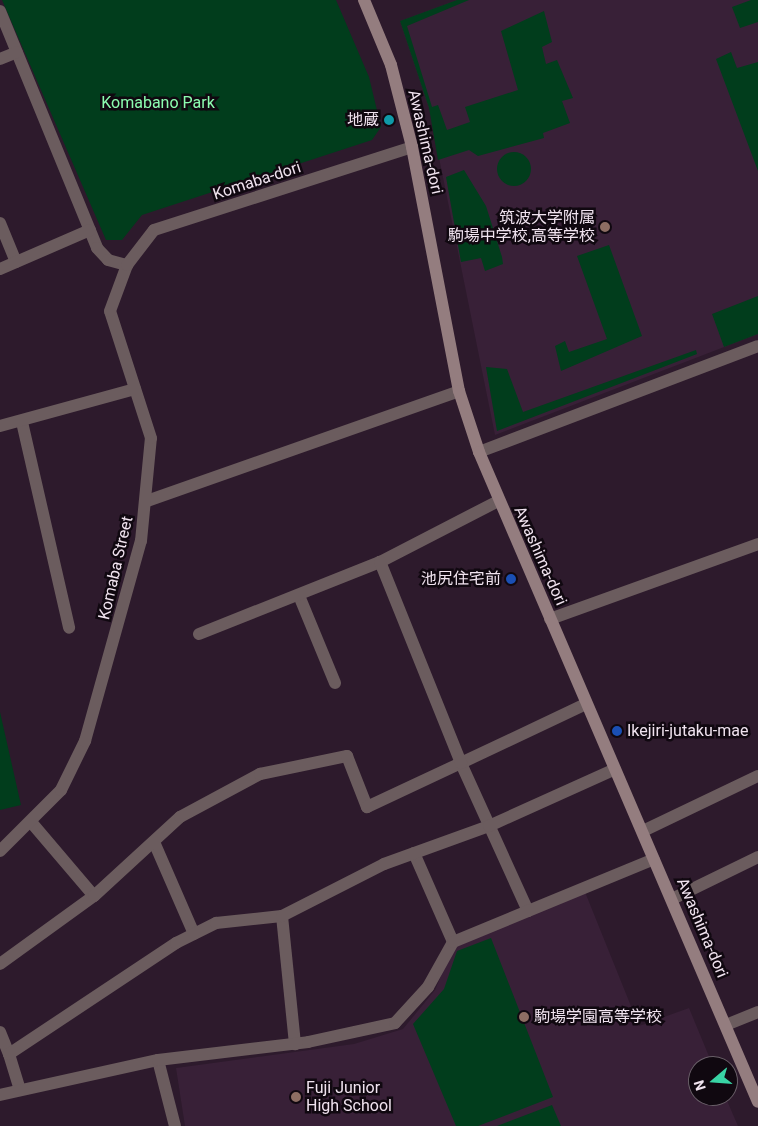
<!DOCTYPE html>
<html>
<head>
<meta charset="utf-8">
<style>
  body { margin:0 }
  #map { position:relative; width:758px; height:1126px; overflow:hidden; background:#2d1a2c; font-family:Roboto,"Noto Sans JP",sans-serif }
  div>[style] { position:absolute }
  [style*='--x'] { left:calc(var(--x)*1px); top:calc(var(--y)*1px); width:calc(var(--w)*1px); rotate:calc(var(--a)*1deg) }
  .built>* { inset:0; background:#382037 }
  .green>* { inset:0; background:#013d1c }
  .round { border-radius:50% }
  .service>* { height:12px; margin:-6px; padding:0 6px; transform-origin:6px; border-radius:6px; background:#6b5c5e }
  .minor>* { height:12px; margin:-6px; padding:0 6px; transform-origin:6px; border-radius:6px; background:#6b5c5e }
  .tertiary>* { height:12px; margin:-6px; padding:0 6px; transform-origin:6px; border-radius:6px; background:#6b5c5e }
  .secondary>* { height:12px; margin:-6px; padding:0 6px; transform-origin:6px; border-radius:6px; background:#947d7f }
  .dots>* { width:14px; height:14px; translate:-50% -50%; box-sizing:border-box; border:2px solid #100810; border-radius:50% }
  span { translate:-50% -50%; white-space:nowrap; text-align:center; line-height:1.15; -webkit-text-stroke:5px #100810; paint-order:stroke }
  .park-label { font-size:16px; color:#8cfdb0 }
  .poi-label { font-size:16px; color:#f0e3ef }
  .right { translate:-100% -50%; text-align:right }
  .left { translate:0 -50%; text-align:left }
  .street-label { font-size:16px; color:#f0e3ef }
  .north { position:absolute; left:688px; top:1056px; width:50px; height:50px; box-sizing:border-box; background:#100810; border:1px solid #6a6069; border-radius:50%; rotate:252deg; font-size:14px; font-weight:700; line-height:20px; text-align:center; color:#f0e3ef }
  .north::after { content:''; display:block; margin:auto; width:18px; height:22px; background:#39d4a5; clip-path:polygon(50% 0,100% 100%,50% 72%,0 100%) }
</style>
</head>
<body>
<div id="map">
  <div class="built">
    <div style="clip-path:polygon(457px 0,758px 0,758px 334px,495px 435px,429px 108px,400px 21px)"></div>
    <div style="clip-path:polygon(585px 892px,639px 1026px,689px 1008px,713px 1066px,698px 1066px,698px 1096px,725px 1096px,738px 1126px,185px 1126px,176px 1068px,354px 1044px,403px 1029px,435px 990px,453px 948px)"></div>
  </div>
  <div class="green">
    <div style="clip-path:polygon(2px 0,336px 0,369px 77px,381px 127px,372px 140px,142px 215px,122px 240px,106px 240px)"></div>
    <div style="clip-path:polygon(457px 0,469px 0,407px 26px,432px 107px,438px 105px,447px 130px,470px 122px,465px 107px,518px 90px,501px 31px,544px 11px,552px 42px,542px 47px,546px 64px,557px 60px,573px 98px,562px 101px,570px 123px,543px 133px,544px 138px,478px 156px,469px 150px,438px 160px,429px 108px,400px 21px)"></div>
    <div style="clip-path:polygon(751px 0,758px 0,758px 22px,740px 28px,732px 7px)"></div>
    <div style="clip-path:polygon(731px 52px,737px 68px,758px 62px,758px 171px,716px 59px)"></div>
    <div class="round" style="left:497px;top:152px;width:34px;height:34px"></div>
    <div style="clip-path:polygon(464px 170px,486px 206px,502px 257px,503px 264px,485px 271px,481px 258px,461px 262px,446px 177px)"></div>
    <div style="clip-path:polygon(609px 245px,642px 336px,561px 371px,555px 346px,565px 341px,569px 352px,607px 339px,577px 256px)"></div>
    <div style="clip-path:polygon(758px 296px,758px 334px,724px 347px,712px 314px)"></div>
    <div style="clip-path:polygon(696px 350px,697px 354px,497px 431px,486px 367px,507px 369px,523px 412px)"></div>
    <div style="clip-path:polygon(0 712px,21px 805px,0 810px)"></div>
    <div style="clip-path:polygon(491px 938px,553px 1097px,478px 1126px,456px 1126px,413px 1024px,444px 989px,457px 951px)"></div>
    <div style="clip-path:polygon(552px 1105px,561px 1126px,497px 1126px)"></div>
  </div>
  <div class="service">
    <div style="--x:22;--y:422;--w:211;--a:77.1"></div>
    <div style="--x:0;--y:426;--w:140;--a:-15.3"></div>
    <div style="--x:300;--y:598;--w:92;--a:67.6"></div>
    <div style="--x:550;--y:619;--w:221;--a:-19.8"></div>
    <div style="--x:414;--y:853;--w:97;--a:66.3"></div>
    <div style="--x:672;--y:899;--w:96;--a:-26"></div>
    <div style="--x:528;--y:911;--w:162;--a:-114.4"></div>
    <div style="--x:461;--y:763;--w:138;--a:-25.3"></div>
    <div style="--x:0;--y:1032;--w:24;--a:68"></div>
  </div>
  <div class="minor">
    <div style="--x:0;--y:11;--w:256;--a:67.7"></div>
    <div style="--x:97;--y:248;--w:16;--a:47"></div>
    <div style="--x:108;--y:260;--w:20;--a:15"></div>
    <div style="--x:0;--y:59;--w:18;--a:-22"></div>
    <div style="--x:0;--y:223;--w:42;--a:67.7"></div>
    <div style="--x:0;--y:269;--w:98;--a:-23.4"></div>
    <div style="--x:479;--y:452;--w:298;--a:-20.8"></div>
    <div style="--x:147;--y:501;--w:331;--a:-19.4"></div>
    <div style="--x:199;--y:634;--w:195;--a:-21.7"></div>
    <div style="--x:380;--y:562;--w:133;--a:-27.3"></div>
    <div style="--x:31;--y:822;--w:97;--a:49.6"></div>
    <div style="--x:643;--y:831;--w:127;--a:-25.6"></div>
    <div style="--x:154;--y:842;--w:100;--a:66.5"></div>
    <div style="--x:282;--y:916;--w:129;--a:84.2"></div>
    <div style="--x:0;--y:964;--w:116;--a:-35.9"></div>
    <div style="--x:94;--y:896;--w:117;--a:-42.6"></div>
    <div style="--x:180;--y:817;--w:91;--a:-28.3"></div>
    <div style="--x:260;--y:774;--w:89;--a:-11.7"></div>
    <div style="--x:347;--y:756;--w:55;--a:68.6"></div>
    <div style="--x:367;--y:807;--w:104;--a:-25.1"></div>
    <div style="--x:461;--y:763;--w:217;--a:-111.9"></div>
    <div style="--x:726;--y:1025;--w:35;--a:-22"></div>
    <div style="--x:158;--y:1060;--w:68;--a:75.6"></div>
    <div style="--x:20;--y:1090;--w:38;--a:-107"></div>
    <div style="--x:9;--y:1054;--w:201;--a:-33.6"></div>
    <div style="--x:176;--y:943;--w:45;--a:-26.6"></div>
    <div style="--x:216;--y:923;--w:66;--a:-6.1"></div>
    <div style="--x:282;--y:916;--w:114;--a:-27"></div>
    <div style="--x:384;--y:864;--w:112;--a:-19.9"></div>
    <div style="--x:489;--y:826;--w:138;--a:-24.3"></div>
    <div style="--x:0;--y:1095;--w:162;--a:-12.5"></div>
    <div style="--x:158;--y:1060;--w:151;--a:-6.8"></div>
    <div style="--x:308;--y:1042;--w:89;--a:-12.3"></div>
    <div style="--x:395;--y:1023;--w:49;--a:-47.5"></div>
    <div style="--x:428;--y:987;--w:51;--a:-60.9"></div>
    <div style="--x:453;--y:942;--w:217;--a:-22.4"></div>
  </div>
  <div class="tertiary">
    <div style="--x:0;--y:851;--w:86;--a:-45"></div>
    <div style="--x:61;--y:790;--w:55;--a:-63.9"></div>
    <div style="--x:85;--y:741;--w:208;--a:-74.4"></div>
    <div style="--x:141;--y:541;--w:103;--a:-84.5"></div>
    <div style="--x:151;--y:438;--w:133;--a:-107.9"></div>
    <div style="--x:110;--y:311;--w:49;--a:-69.7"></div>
    <div style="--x:127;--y:265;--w:44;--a:-52.4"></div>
    <div style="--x:154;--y:230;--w:271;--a:-17.8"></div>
  </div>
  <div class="secondary">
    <div style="--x:364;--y:0;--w:70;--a:67.4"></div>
    <div style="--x:391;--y:65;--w:85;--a:75.6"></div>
    <div style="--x:412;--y:147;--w:248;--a:79.1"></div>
    <div style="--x:459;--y:391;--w:64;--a:71.8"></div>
    <div style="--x:479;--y:452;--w:707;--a:66.77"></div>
  </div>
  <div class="dots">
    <div style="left:389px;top:120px;background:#0f9aa8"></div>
    <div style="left:605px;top:227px;background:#8d6e63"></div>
    <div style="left:511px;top:579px;background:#1a4fb4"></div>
    <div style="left:617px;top:731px;background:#1a4fb4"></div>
    <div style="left:524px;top:1017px;background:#8d6e63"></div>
    <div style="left:296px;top:1097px;background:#8d6e63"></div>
  </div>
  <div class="park-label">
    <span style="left:158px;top:103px">Komabano Park</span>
  </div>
  <div class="poi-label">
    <span class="right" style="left:379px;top:120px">地蔵</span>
    <span class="right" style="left:595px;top:227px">筑波大学附属<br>駒場中学校,高等学校</span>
    <span class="right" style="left:501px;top:579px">池尻住宅前</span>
    <span class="left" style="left:627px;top:731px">Ikejiri-jutaku-mae</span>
    <span class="left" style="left:534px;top:1017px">駒場学園高等学校</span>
    <span class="left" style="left:306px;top:1097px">Fuji Junior<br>High School</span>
  </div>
  <div class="street-label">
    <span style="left:425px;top:142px;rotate:77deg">Awashima-dori</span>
    <span style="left:257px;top:181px;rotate:-18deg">Komaba-dori</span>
    <span style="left:540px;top:556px;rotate:66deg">Awashima-dori</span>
    <span style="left:116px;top:568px;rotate:-77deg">Komaba Street</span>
    <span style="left:702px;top:928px;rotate:67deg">Awashima-dori</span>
  </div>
  <div class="north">N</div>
</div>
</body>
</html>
